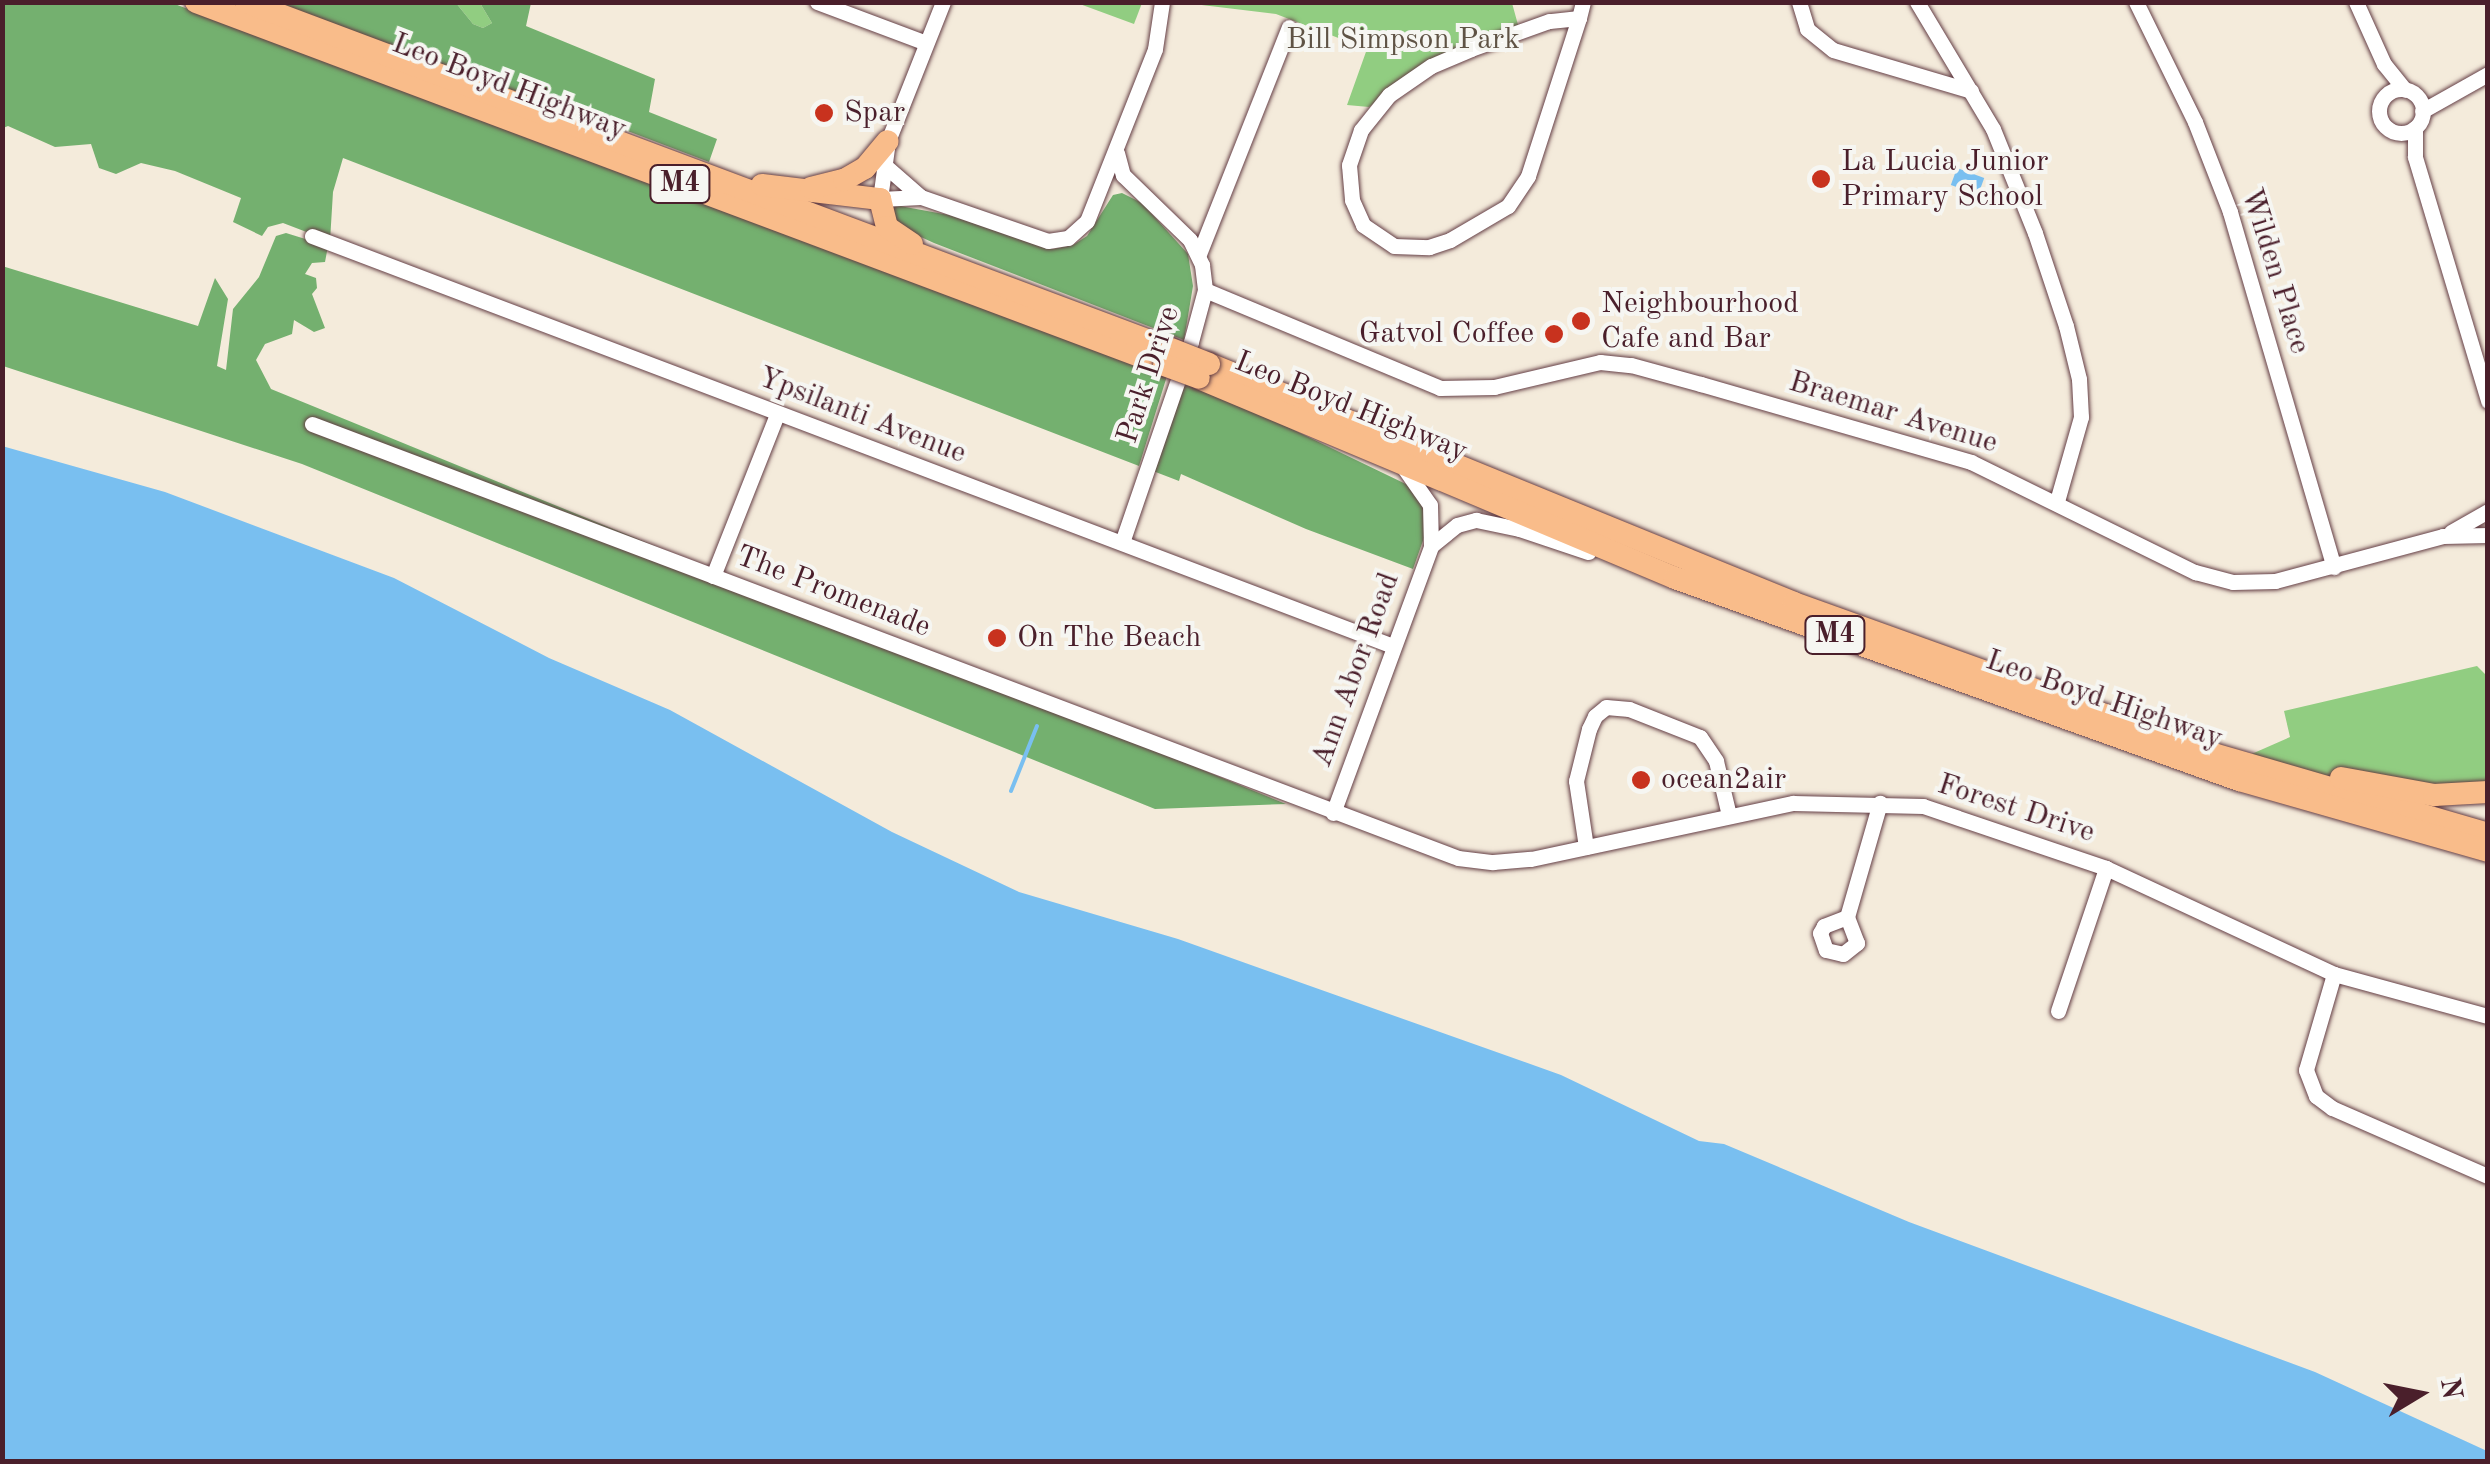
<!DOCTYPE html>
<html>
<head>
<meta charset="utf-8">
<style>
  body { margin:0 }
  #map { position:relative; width:2490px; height:1464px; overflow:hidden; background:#f4ebdb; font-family:"Old Standard TT",serif }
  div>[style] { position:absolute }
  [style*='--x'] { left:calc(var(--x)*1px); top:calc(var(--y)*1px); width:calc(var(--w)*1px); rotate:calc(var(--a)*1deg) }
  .green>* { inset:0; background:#91cd81 }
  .forest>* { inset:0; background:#74b06f }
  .water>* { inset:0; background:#79bff0; transform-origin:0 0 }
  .stream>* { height:4px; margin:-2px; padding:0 2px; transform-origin:2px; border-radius:2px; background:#79bff0 }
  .roads { filter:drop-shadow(0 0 2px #643e45) drop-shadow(0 0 2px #643e45) }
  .minor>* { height:15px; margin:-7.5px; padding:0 7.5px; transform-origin:7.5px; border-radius:7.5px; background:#fff }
  .minor>.ring { margin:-7.5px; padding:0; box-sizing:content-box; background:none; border:15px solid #fff; border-radius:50% }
  .highway>* { height:22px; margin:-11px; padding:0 11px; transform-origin:11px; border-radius:11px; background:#f9bc8a }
  .bridges { filter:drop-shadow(0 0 2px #643e45) drop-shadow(0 0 2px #643e45) }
  .highway-bridge>* { height:22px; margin:-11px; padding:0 11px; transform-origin:11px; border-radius:11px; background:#f9bc8a }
  .dots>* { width:28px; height:28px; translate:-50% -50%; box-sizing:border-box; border:5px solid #f6f6f2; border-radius:50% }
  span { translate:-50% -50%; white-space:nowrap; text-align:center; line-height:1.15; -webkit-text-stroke:8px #f6f6f2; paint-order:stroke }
  .shield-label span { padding:2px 8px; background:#f6f6f2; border:2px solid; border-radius:8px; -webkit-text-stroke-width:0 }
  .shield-label { font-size:28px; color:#4a1f2b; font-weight:700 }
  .park-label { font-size:30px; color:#5f5345 }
  .street-label { font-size:30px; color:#4a1f2b }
  .poi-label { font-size:30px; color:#4a1f2b }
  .left { translate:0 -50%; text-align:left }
  .right { translate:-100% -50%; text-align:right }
  .frame { position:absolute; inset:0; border:5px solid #4a1f2b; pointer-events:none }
  .north { position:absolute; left:2370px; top:1344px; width:100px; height:100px; -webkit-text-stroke:8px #f6f6f2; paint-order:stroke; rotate:80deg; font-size:28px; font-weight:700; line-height:40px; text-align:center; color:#4a1f2b }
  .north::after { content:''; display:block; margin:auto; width:35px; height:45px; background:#4a1f2b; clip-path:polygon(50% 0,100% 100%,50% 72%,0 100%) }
</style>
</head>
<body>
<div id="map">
  <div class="green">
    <div style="clip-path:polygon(456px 3px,480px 3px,492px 23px,483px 28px,473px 24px)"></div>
    <div style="clip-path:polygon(1077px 3px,1142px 3px,1134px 24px)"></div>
    <div style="clip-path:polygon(1185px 3px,1512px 3px,1520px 32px,1409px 79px,1369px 107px,1347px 105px,1367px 49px,1276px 14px)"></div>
    <div style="clip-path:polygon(2477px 666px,2487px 676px,2487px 793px,2393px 793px,2247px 756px,2290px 737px,2284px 711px)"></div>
  </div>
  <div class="forest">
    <div style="clip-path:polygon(2px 3px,172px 3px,1167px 376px,1139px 466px,343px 158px,333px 192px,330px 241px,283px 223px,268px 227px,262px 236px,233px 222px,241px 198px,175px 171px,141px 163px,116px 174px,99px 168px,91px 144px,55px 147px,8px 126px,3px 128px)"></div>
    <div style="clip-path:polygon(263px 3px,456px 3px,473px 24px,483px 28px,492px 23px,480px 3px,531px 3px,526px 26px,655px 79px,649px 112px,717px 139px,709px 162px,575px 111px,486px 87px)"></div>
    <div style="clip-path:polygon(1122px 193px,1142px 203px,1188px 254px,1193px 286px,1184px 340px,934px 243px,899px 227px,889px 204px,949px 215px,1053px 249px,1073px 245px,1087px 236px,1113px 195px)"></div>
    <div style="clip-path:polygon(286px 233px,328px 246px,325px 262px,312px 263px,305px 274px,316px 278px,317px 288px,312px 294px,325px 328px,314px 332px,294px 320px,292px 334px,265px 344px,256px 360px,271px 389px,1286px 804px,1155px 809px,302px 464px,3px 366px,2px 266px,198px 326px,215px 278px,228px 299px,217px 366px,226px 370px,233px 309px,259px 277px,276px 236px)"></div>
    <div style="clip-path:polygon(1184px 383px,1244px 406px,1412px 487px,1424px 510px,1425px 535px,1413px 569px,1306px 529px,1181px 474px,1179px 481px,1153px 471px)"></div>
  </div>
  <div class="water">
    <div style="left:1957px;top:168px;width:29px;height:18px;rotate:20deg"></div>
    <div style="clip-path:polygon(2px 446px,165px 492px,394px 578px,549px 658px,670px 710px,892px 832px,1019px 892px,1178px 939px,1561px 1075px,1699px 1141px,1724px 1144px,1909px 1222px,2315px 1372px,2487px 1451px,2487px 1461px,3px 1461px)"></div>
  </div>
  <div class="stream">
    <div style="--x:1011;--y:791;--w:70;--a:-68.2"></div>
  </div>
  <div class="roads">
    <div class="minor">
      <div style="--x:817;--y:2;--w:116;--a:20.6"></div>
      <div style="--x:943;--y:2;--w:149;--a:111.6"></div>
      <div style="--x:888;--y:141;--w:59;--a:97.9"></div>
      <div style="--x:880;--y:199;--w:41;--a:-2.8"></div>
      <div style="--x:921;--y:197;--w:134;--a:19.1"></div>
      <div style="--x:1048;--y:241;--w:20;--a:-9"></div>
      <div style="--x:1068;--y:238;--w:25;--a:-42"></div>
      <div style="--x:1087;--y:221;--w:185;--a:-68.4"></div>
      <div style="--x:1155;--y:49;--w:48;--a:-81.5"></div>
      <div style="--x:1799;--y:2;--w:28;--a:73"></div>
      <div style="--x:1807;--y:29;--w:33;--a:39"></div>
      <div style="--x:1833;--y:50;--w:144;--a:16.5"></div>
      <div style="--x:1917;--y:2;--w:148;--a:59.1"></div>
      <div style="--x:1993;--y:129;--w:112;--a:68"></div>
      <div style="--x:2035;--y:233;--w:98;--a:71.6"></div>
      <div style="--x:2066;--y:326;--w:55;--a:76.2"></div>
      <div style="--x:2079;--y:379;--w:38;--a:87"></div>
      <div style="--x:2081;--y:417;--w:87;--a:105.9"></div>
      <div style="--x:2136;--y:2;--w:134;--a:63.8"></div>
      <div style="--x:2195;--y:122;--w:97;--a:68.7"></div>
      <div style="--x:2230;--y:212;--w:370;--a:73.7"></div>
      <div style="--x:2356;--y:2;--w:68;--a:65.7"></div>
      <div style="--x:2384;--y:64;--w:33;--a:51"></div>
      <div style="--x:1579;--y:18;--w:30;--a:174"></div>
      <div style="--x:1549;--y:21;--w:83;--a:160.3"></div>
      <div style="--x:1471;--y:49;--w:43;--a:157"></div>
      <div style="--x:1431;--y:66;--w:51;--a:145.4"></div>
      <div style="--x:1389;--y:95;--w:45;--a:128.7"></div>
      <div style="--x:1361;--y:130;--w:37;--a:109"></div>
      <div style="--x:1349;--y:165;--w:35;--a:85"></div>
      <div style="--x:1352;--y:200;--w:27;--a:66"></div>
      <div style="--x:1363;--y:225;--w:37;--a:34"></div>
      <div style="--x:1394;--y:246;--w:35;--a:2"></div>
      <div style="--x:1429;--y:247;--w:22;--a:-18"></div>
      <div style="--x:1450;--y:240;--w:67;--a:-30.4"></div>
      <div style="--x:1508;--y:206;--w:36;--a:-56"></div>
      <div style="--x:1528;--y:176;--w:166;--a:-72.1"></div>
      <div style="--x:1579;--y:18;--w:16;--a:-76"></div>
      <div class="ring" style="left:2379px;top:89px;width:29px;height:29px"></div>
      <div style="--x:2422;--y:111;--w:76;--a:-29.3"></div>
      <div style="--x:2415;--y:128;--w:29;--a:90"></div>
      <div style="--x:2415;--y:157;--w:255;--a:73.3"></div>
      <div style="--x:1117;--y:153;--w:23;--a:75"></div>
      <div style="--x:1123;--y:175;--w:93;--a:44.1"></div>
      <div style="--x:1190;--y:240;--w:28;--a:64"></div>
      <div style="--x:1202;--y:265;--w:25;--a:83"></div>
      <div style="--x:1205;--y:290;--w:54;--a:105.1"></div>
      <div style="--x:1191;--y:342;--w:212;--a:109"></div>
      <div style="--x:883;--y:164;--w:50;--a:41"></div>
      <div style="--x:312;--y:236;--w:1156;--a:20.77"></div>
      <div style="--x:1199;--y:254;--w:244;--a:-68.4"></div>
      <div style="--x:1205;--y:290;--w:255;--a:22.6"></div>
      <div style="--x:1440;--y:388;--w:54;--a:-1.1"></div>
      <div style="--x:1494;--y:387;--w:109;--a:-13.3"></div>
      <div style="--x:1600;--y:362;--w:31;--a:6"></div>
      <div style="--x:1631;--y:365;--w:73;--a:15.2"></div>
      <div style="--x:1701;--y:384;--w:281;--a:16.1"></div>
      <div style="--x:1971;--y:462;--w:250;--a:26.2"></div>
      <div style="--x:2195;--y:572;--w:39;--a:15"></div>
      <div style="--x:2233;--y:582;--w:42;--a:-1.4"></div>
      <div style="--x:2275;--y:581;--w:174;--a:-15"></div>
      <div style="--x:2443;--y:536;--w:45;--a:-1.3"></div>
      <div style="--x:312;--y:424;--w:1225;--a:20.74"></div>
      <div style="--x:1458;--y:858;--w:35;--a:7"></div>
      <div style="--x:1493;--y:862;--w:38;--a:-5"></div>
      <div style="--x:1531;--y:859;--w:268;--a:-12.1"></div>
      <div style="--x:1793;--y:803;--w:130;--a:1.3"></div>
      <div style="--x:1923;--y:806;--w:193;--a:18.7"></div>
      <div style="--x:2106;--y:868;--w:251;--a:24.9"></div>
      <div style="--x:2334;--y:974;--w:160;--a:15.3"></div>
      <div style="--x:2451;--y:532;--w:43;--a:-29.6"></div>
      <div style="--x:1431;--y:546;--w:33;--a:-39"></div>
      <div style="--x:1457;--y:525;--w:20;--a:-15"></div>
      <div style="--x:1476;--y:520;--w:44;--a:11.8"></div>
      <div style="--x:1519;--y:529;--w:73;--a:18.4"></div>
      <div style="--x:713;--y:576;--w:174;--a:-68.4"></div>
      <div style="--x:1333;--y:813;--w:284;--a:-69.8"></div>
      <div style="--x:1431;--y:546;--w:41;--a:-91.4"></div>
      <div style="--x:1430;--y:505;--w:45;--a:-125.1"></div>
      <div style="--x:1586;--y:847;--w:67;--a:-98.6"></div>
      <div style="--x:1576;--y:781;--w:54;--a:-76"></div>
      <div style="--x:1589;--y:729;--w:14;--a:-65"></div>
      <div style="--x:1595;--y:716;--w:14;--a:-39"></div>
      <div style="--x:1606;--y:707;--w:23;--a:5"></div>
      <div style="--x:1629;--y:709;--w:76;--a:21.5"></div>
      <div style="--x:1700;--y:737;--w:29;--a:56"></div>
      <div style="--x:1716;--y:761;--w:56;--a:76.5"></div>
      <div style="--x:1847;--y:917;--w:25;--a:159"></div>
      <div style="--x:1824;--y:926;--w:8;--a:120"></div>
      <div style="--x:1820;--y:933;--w:18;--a:71"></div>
      <div style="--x:1826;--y:950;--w:17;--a:13"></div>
      <div style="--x:1843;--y:954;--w:18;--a:-38"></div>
      <div style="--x:1857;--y:943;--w:28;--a:-111"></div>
      <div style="--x:1847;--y:917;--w:119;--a:-73.9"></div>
      <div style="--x:2334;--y:974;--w:100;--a:106.3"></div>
      <div style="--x:2306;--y:1070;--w:28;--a:69"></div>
      <div style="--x:2316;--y:1096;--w:20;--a:37"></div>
      <div style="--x:2332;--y:1108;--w:170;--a:23.6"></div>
      <div style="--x:2058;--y:1011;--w:151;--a:-71.4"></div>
    </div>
    <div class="highway">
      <div style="--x:196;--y:2;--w:1034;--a:20.56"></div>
      <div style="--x:246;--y:2;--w:988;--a:20.56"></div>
      <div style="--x:762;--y:185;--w:119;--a:6.8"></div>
      <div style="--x:880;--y:199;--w:29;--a:76"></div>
      <div style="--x:887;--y:227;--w:30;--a:34"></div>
      <div style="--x:811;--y:188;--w:34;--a:-14"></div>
      <div style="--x:844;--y:180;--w:24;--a:-30"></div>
      <div style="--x:865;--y:168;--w:35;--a:-50"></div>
      <div style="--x:1209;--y:364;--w:632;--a:22.22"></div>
      <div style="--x:1794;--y:603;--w:445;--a:19.8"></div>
      <div style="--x:2213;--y:754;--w:286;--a:16.2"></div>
      <div style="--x:1199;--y:378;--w:516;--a:22.79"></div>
      <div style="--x:1675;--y:578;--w:599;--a:19.71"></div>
      <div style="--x:2239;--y:780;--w:259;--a:15.9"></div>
      <div style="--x:2341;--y:778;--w:95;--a:10.4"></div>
      <div style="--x:2434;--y:795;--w:54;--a:-3.2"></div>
    </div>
  </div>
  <div class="bridges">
    <div class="highway-bridge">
      <div style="--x:1171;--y:349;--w:41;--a:21.5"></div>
      <div style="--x:1164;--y:365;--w:37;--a:20"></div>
    </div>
  </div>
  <div class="dots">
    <div style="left:824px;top:113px;background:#c8321e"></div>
    <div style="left:1821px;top:179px;background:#c8321e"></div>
    <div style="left:1581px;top:321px;background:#c8321e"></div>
    <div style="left:1554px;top:334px;background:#c8321e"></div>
    <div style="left:997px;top:638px;background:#c8321e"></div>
    <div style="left:1641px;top:780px;background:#c8321e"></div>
  </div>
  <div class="shield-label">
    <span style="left:680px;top:184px">M4</span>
    <span style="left:1835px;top:635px">M4</span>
  </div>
  <div class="park-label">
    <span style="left:1403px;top:40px">Bill Simpson Park</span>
  </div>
  <div class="street-label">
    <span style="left:509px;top:87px;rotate:21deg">Leo Boyd Highway</span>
    <span style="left:2275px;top:271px;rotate:73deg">Wilden Place</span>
    <span style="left:1149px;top:375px;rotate:-72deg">Park Drive</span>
    <span style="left:1351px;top:407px;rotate:22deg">Leo Boyd Highway</span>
    <span style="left:1893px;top:413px;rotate:17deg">Braemar Avenue</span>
    <span style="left:862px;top:416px;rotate:21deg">Ypsilanti Avenue</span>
    <span style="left:833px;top:592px;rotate:21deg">The Promenade</span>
    <span style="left:1356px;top:670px;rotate:-70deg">Ann Abor Road</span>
    <span style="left:2104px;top:700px;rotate:19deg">Leo Boyd Highway</span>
    <span style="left:2016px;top:809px;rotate:18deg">Forest Drive</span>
  </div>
  <div class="poi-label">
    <span class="left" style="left:844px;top:113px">Spar</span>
    <span class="left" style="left:1841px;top:179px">La Lucia Junior<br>Primary School</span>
    <span class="left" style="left:1601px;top:321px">Neighbourhood<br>Cafe and Bar</span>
    <span class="right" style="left:1534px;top:334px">Gatvol Coffee</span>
    <span class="left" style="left:1017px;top:638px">On The Beach</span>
    <span class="left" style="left:1661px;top:780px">ocean2air</span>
  </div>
  <div class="frame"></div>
  <div class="north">N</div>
</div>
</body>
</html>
